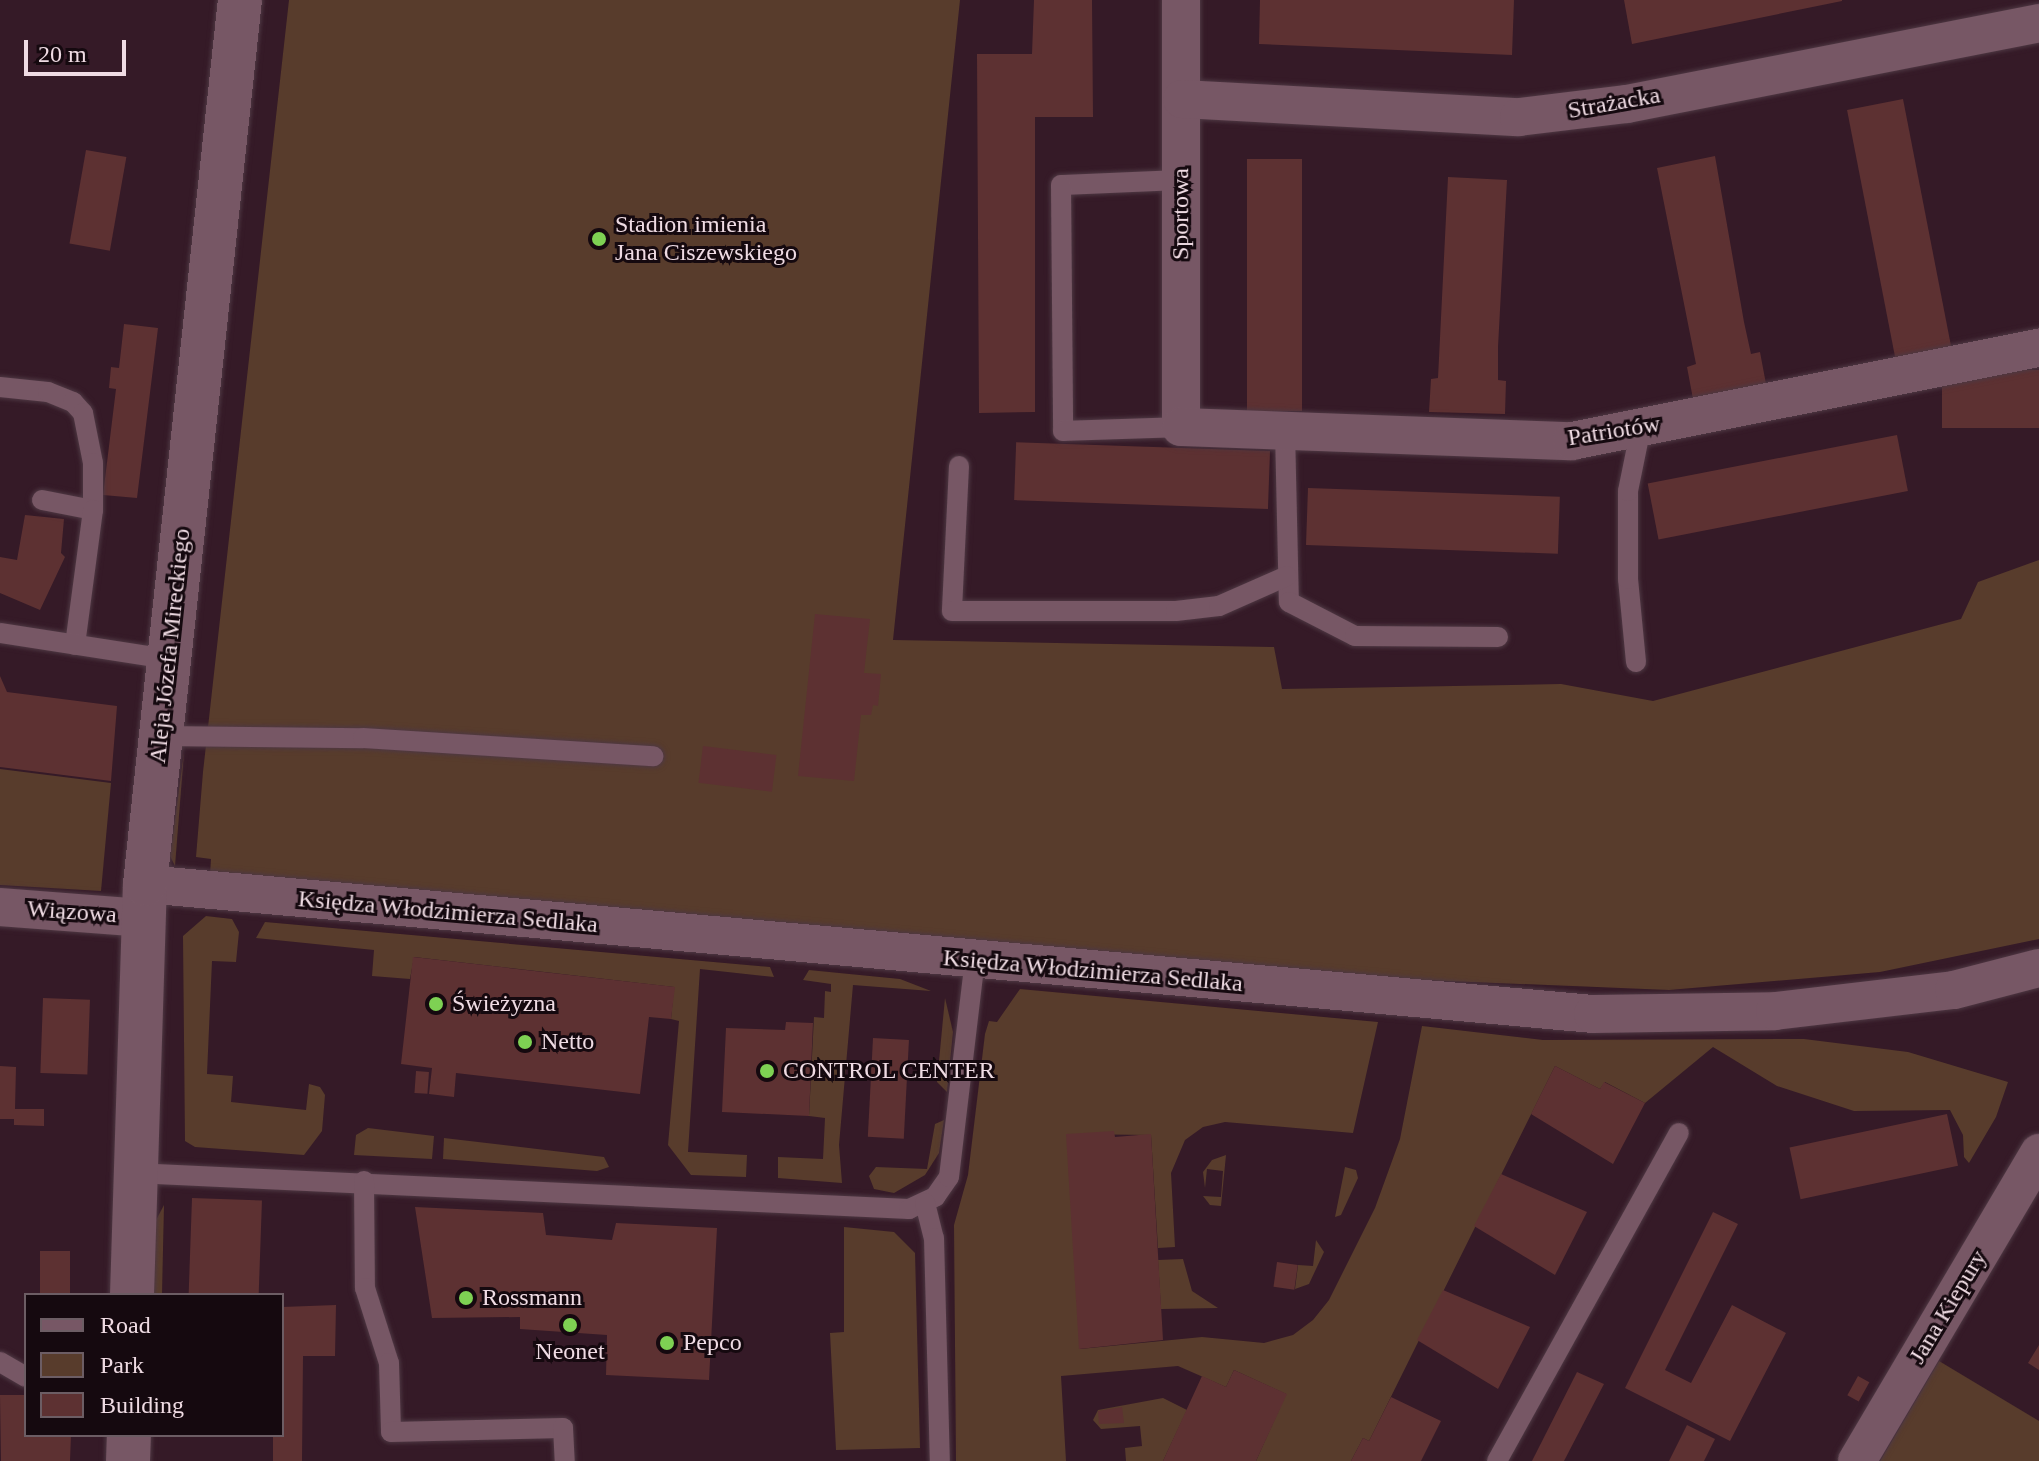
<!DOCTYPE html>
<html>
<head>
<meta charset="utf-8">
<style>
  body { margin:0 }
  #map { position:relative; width:2039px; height:1461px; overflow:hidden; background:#351a27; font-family:"Times New Roman",serif }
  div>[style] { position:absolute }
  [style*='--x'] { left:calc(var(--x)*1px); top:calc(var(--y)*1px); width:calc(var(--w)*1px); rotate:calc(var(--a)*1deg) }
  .green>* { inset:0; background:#583c2c }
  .building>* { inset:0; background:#5d3132; transform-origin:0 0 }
  .roads { filter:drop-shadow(0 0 2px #4e3843) drop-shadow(0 0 2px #4e3843) }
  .service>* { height:20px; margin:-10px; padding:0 10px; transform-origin:10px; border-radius:10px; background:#775765 }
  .minor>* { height:38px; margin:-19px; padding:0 19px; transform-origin:19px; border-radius:19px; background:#775765 }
  .tertiary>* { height:44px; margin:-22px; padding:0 22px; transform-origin:22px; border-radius:22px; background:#775765 }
  .dots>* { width:22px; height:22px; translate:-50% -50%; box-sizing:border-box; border:4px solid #15090f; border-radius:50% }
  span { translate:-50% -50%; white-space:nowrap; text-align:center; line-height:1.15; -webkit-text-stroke:6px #15090f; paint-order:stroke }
  .street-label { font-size:24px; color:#efdbe3 }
  .poi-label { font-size:24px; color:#efdbe3 }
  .left { translate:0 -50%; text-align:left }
  .legend { position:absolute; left:24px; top:1293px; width:260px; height:144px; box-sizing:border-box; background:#15090f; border:2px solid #6c5d64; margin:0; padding:10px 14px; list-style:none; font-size:24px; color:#efdbe3 }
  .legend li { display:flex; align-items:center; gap:16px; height:40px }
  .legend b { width:40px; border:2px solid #6c5d64 }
  .scale { position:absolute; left:24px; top:40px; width:102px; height:36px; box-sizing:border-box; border:4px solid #efdbe3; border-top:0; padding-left:10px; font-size:24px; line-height:28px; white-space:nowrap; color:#efdbe3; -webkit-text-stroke:6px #15090f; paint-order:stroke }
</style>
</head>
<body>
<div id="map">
  <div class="green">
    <div style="clip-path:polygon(289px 0,960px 0,893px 640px,1274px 647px,1282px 689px,1561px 684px,1653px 701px,1961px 619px,1978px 582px,2039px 560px,2039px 939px,1880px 972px,1669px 990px,1349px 977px,210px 875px,211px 859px,196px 857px,203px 772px)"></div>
    <div style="clip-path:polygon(184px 752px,175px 866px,170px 856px)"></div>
    <div style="clip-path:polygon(0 769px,111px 783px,101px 891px,0 885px)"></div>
    <div style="clip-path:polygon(206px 916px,232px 919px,239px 932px,236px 962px,212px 961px,207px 1074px,233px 1076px,231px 1102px,306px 1110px,309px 1084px,320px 1087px,325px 1095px,322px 1131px,304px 1155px,195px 1147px,185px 1141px,183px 936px)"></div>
    <div style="clip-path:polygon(265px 922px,770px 967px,774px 977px,700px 969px,688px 1152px,747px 1155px,746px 1177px,691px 1175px,668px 1145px,679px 1021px,671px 1019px,674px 987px,414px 957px,410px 979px,372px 976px,374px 950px,256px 938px)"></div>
    <div style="clip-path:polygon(809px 970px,900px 979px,931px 991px,853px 985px,839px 1145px,842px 1183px,778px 1178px,778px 1157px,823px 1159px,825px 1118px,809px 1116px,814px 1017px,824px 1018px,825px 991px,831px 992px,831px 984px,803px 980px)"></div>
    <div style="clip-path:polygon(1020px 989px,1378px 1022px,1353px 1133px,1225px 1122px,1203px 1127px,1185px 1140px,1171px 1173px,1175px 1247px,1158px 1248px,1151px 1135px,1067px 1134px,1080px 1349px,1202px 1337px,1264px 1343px,1293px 1335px,1313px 1320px,1329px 1300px,1375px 1208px,1400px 1139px,1422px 1026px,1543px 1040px,1804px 1039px,1908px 1052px,2008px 1082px,1996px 1117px,1969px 1163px,1964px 1157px,1963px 1135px,1950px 1110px,1854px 1111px,1777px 1086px,1713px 1047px,1645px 1103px,1605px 1082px,1600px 1089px,1555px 1066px,1369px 1441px,1363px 1438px,1351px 1461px,1256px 1461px,1286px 1394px,1234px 1370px,1226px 1387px,1178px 1366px,1061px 1376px,1066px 1461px,956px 1461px,954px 1225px,968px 1175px,985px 1034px,989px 1021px,997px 1022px)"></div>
    <div style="clip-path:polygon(945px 998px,953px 1032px,947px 1092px,937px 1082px)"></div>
    <div style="clip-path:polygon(944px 1120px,939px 1153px,925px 1175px,894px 1193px,874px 1189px,869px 1176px,876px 1167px,927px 1169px,935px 1124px)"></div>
    <div style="clip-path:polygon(368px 1128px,434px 1136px,432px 1159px,354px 1155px,356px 1135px)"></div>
    <div style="clip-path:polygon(444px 1138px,604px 1157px,609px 1167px,597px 1171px,443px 1159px)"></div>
    <div style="clip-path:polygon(1226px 1155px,1221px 1206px,1210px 1205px,1203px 1196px,1221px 1197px,1223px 1171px,1207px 1169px,1205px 1188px,1203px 1172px,1212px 1160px)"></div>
    <div style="clip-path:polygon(1345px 1167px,1356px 1170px,1358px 1178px,1341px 1215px,1335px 1217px)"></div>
    <div style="clip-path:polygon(164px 1205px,162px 1295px,153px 1295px,155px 1222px)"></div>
    <div style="clip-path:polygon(844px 1227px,894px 1232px,915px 1253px,920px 1448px,836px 1450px,830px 1333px,844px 1332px)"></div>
    <div style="clip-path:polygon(1316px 1240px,1324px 1252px,1309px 1284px,1295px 1289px,1298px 1265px,1313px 1266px)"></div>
    <div style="clip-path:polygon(1183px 1259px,1192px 1291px,1218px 1308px,1161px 1309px,1158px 1260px)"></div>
    <div style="clip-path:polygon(1939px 1361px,2039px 1421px,2039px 1461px,1880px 1461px)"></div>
    <div style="clip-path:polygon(1163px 1398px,1187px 1410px,1163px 1461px,1126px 1461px,1125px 1448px,1142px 1446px,1140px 1426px,1101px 1429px,1093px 1420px,1098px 1410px)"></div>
  </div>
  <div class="building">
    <div style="clip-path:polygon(1034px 0,1092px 0,1093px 117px,1035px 117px,1035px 412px,979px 413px,977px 54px,1032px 54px)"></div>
    <div style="clip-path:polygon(1260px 0,1514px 0,1512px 55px,1259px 44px)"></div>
    <div style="clip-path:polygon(1624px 0,1842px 0,1842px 1px,1632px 44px)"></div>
    <div style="left:1903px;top:99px;width:254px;height:57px;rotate:79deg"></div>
    <div style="left:86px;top:150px;width:41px;height:95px;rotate:10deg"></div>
    <div style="clip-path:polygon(1715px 156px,1744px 322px,1751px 354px,1760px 352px,1766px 384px,1693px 399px,1687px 367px,1696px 364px,1657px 168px)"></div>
    <div style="left:1302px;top:159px;width:252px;height:55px;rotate:90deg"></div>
    <div style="clip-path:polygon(1448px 177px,1507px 180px,1498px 347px,1498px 380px,1506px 381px,1505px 414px,1429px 412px,1431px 379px,1438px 378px)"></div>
    <div style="clip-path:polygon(124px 324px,158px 328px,137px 498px,103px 495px,116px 389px,109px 388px,111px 367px,119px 368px)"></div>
    <div style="left:2039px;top:370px;width:58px;height:97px;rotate:90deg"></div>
    <div style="left:1897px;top:435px;width:57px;height:254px;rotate:79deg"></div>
    <div style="left:1270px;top:451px;width:58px;height:254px;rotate:92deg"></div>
    <div style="left:1308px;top:488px;width:252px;height:57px;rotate:2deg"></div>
    <div style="clip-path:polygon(25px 515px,64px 519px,61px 553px,65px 557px,40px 610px,0 593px,0 557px,17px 560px)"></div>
    <div style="clip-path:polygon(815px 614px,870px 619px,864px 673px,881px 674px,878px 706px,873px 705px,871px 715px,861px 715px,854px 781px,798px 776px)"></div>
    <div style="clip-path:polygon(0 676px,7px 692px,117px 706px,111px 781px,0 767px)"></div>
    <div style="left:703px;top:746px;width:74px;height:37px;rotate:7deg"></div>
    <div style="clip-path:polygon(413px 957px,675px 987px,671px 1019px,649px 1017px,640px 1094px,456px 1073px,454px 1097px,429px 1094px,432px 1068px,401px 1064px)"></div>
    <div style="left:43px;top:998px;width:47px;height:75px;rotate:2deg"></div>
    <div style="clip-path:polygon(786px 1022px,813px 1023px,809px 1116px,722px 1112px,726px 1028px,785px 1030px)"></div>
    <div style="left:873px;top:1038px;width:36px;height:99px;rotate:3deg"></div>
    <div style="clip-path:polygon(0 1066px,16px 1067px,15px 1109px,44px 1109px,44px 1126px,14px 1125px,14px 1119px,0 1119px)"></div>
    <div style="clip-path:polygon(1555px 1066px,1600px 1089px,1604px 1082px,1645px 1103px,1613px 1164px,1531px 1114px)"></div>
    <div style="left:416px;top:1071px;width:13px;height:22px;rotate:4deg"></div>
    <div style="left:1947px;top:1114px;width:53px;height:161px;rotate:78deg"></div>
    <div style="clip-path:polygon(1114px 1131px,1115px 1137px,1151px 1134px,1163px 1340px,1079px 1349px,1066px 1134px)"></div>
    <div style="clip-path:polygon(1501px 1174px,1587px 1212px,1555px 1275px,1474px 1226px)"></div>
    <div style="left:192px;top:1198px;width:70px;height:97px;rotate:2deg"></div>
    <div style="clip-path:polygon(415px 1207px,543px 1213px,546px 1235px,612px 1240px,616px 1223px,717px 1228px,709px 1380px,606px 1375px,607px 1335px,520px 1329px,520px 1317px,432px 1318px)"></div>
    <div style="clip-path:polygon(1713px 1212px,1738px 1224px,1665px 1370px,1691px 1383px,1732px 1305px,1786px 1333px,1730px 1441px,1625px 1388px)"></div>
    <div style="left:40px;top:1251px;width:30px;height:44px"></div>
    <div style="left:1277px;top:1262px;width:21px;height:25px;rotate:8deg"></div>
    <div style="clip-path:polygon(1443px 1290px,1530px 1327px,1498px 1389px,1417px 1340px)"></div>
    <div style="clip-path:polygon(336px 1305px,335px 1356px,303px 1356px,302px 1461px,273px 1461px,273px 1435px,282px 1435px,282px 1307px)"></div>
    <div style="clip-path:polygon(2039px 1345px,2039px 1370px,2028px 1363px)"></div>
    <div style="clip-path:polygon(1234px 1370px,1287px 1394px,1256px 1461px,1163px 1461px,1202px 1376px,1226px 1387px)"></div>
    <div style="clip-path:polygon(1577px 1372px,1604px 1384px,1564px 1461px,1532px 1461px)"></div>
    <div style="left:1858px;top:1376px;width:13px;height:22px;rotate:29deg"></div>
    <div style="clip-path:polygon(0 1395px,26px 1395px,26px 1435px,71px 1435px,70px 1461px,1px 1461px)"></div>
    <div style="clip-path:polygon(1391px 1397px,1441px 1421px,1421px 1461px,1351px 1461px,1363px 1438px,1369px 1441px)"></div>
    <div style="clip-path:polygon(1122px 1407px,1124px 1423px,1099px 1424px,1098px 1411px)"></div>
    <div style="clip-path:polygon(1687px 1425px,1715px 1439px,1704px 1461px,1669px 1461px)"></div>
  </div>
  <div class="roads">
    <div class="service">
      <div style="--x:1181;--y:180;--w:120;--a:177.6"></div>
      <div style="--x:1061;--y:185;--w:246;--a:89.5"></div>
      <div style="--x:1063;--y:431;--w:118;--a:-1.9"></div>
      <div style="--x:0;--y:387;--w:48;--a:5.9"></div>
      <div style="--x:48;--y:392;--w:27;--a:22"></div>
      <div style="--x:73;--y:402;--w:15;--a:48"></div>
      <div style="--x:83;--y:413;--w:51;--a:78.7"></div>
      <div style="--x:93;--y:463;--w:47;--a:90"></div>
      <div style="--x:1285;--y:431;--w:171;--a:88.7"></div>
      <div style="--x:1289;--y:602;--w:74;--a:27.3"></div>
      <div style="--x:1355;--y:636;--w:143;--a:0.4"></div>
      <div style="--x:959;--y:466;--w:145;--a:92.8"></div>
      <div style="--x:952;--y:611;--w:224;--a:0"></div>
      <div style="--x:1176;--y:611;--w:43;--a:-6.6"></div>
      <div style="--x:1219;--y:606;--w:74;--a:-23.8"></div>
      <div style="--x:42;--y:500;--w:52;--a:11.1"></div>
      <div style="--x:93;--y:510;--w:136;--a:97.6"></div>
      <div style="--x:0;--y:633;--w:170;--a:8.8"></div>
      <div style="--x:1636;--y:662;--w:83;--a:-95.5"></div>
      <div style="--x:1628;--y:579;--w:88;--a:-90"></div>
      <div style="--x:1628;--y:491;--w:65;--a:-78.5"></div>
      <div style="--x:160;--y:736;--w:203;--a:0.6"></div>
      <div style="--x:363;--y:738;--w:291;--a:3.6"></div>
      <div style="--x:134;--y:1173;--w:776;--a:2.66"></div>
      <div style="--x:909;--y:1209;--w:29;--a:-25"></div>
      <div style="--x:935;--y:1197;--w:24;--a:-55"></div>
      <div style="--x:949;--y:1177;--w:219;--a:-83.2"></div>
      <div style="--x:364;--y:1181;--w:107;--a:89.5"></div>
      <div style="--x:365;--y:1288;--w:79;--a:72.3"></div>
      <div style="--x:389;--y:1363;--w:69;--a:88.3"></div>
      <div style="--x:391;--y:1432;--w:172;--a:-1.3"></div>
      <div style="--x:563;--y:1428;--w:33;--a:87"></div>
      <div style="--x:925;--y:1203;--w:36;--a:76"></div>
      <div style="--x:934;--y:1238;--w:223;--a:88.5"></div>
      <div style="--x:0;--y:1362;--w:30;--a:30"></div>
      <div style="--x:1497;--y:1461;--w:375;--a:-61"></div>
    </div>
    <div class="minor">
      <div style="--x:1181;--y:0;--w:427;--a:90"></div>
      <div style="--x:1181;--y:427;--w:391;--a:2.1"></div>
      <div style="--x:1572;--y:441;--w:476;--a:-11.3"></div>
      <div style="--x:1182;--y:99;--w:337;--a:3.1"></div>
      <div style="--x:1519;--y:117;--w:109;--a:-6.9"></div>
      <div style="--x:1627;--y:104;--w:420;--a:-11.1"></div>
      <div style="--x:145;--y:884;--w:1454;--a:5.13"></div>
      <div style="--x:1593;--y:1014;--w:182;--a:-0.9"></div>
      <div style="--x:1775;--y:1011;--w:180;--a:-6.7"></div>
      <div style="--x:1954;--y:990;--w:88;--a:-14.5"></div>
      <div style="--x:0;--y:907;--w:143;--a:4.4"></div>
      <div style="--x:1857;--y:1461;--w:358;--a:-59.4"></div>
    </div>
    <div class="tertiary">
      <div style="--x:132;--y:1295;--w:411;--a:-88.2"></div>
      <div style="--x:145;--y:884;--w:889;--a:-83.87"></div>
      <div style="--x:128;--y:1461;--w:26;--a:-88"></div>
    </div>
  </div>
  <div class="dots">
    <div style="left:599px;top:239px;background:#7ed153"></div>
    <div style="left:436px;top:1004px;background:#7ed153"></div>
    <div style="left:525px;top:1042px;background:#7ed153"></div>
    <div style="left:767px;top:1071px;background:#7ed153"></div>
    <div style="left:466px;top:1298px;background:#7ed153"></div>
    <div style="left:570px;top:1325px;background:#7ed153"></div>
    <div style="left:667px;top:1343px;background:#7ed153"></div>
  </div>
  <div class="street-label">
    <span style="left:1614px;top:103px;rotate:-10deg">Strażacka</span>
    <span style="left:1181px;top:214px;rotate:-90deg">Sportowa</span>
    <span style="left:1614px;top:431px;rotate:-9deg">Patriotów</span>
    <span style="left:170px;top:646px;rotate:-84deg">Aleja Józefa Mireckiego</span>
    <span style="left:72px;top:912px;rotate:4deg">Wiązowa</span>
    <span style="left:448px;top:912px;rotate:5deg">Księdza Włodzimierza Sedlaka</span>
    <span style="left:1093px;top:971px;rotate:5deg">Księdza Włodzimierza Sedlaka</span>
    <span style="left:1948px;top:1307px;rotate:-59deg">Jana Kiepury</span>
  </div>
  <div class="poi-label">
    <span class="left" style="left:615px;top:239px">Stadion imienia<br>Jana Ciszewskiego</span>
    <span class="left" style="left:452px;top:1004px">Świeżyzna</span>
    <span class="left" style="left:541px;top:1042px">Netto</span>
    <span class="left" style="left:783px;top:1071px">CONTROL CENTER</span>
    <span class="left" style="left:482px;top:1298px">Rossmann</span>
    <span class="left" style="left:683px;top:1343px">Pepco</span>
    <span style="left:570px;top:1352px">Neonet</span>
  </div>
  <ul class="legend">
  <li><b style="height:10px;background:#775765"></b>Road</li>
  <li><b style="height:22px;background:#583c2c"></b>Park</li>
  <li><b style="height:22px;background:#5d3132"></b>Building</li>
  </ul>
  <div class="scale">20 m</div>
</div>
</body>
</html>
